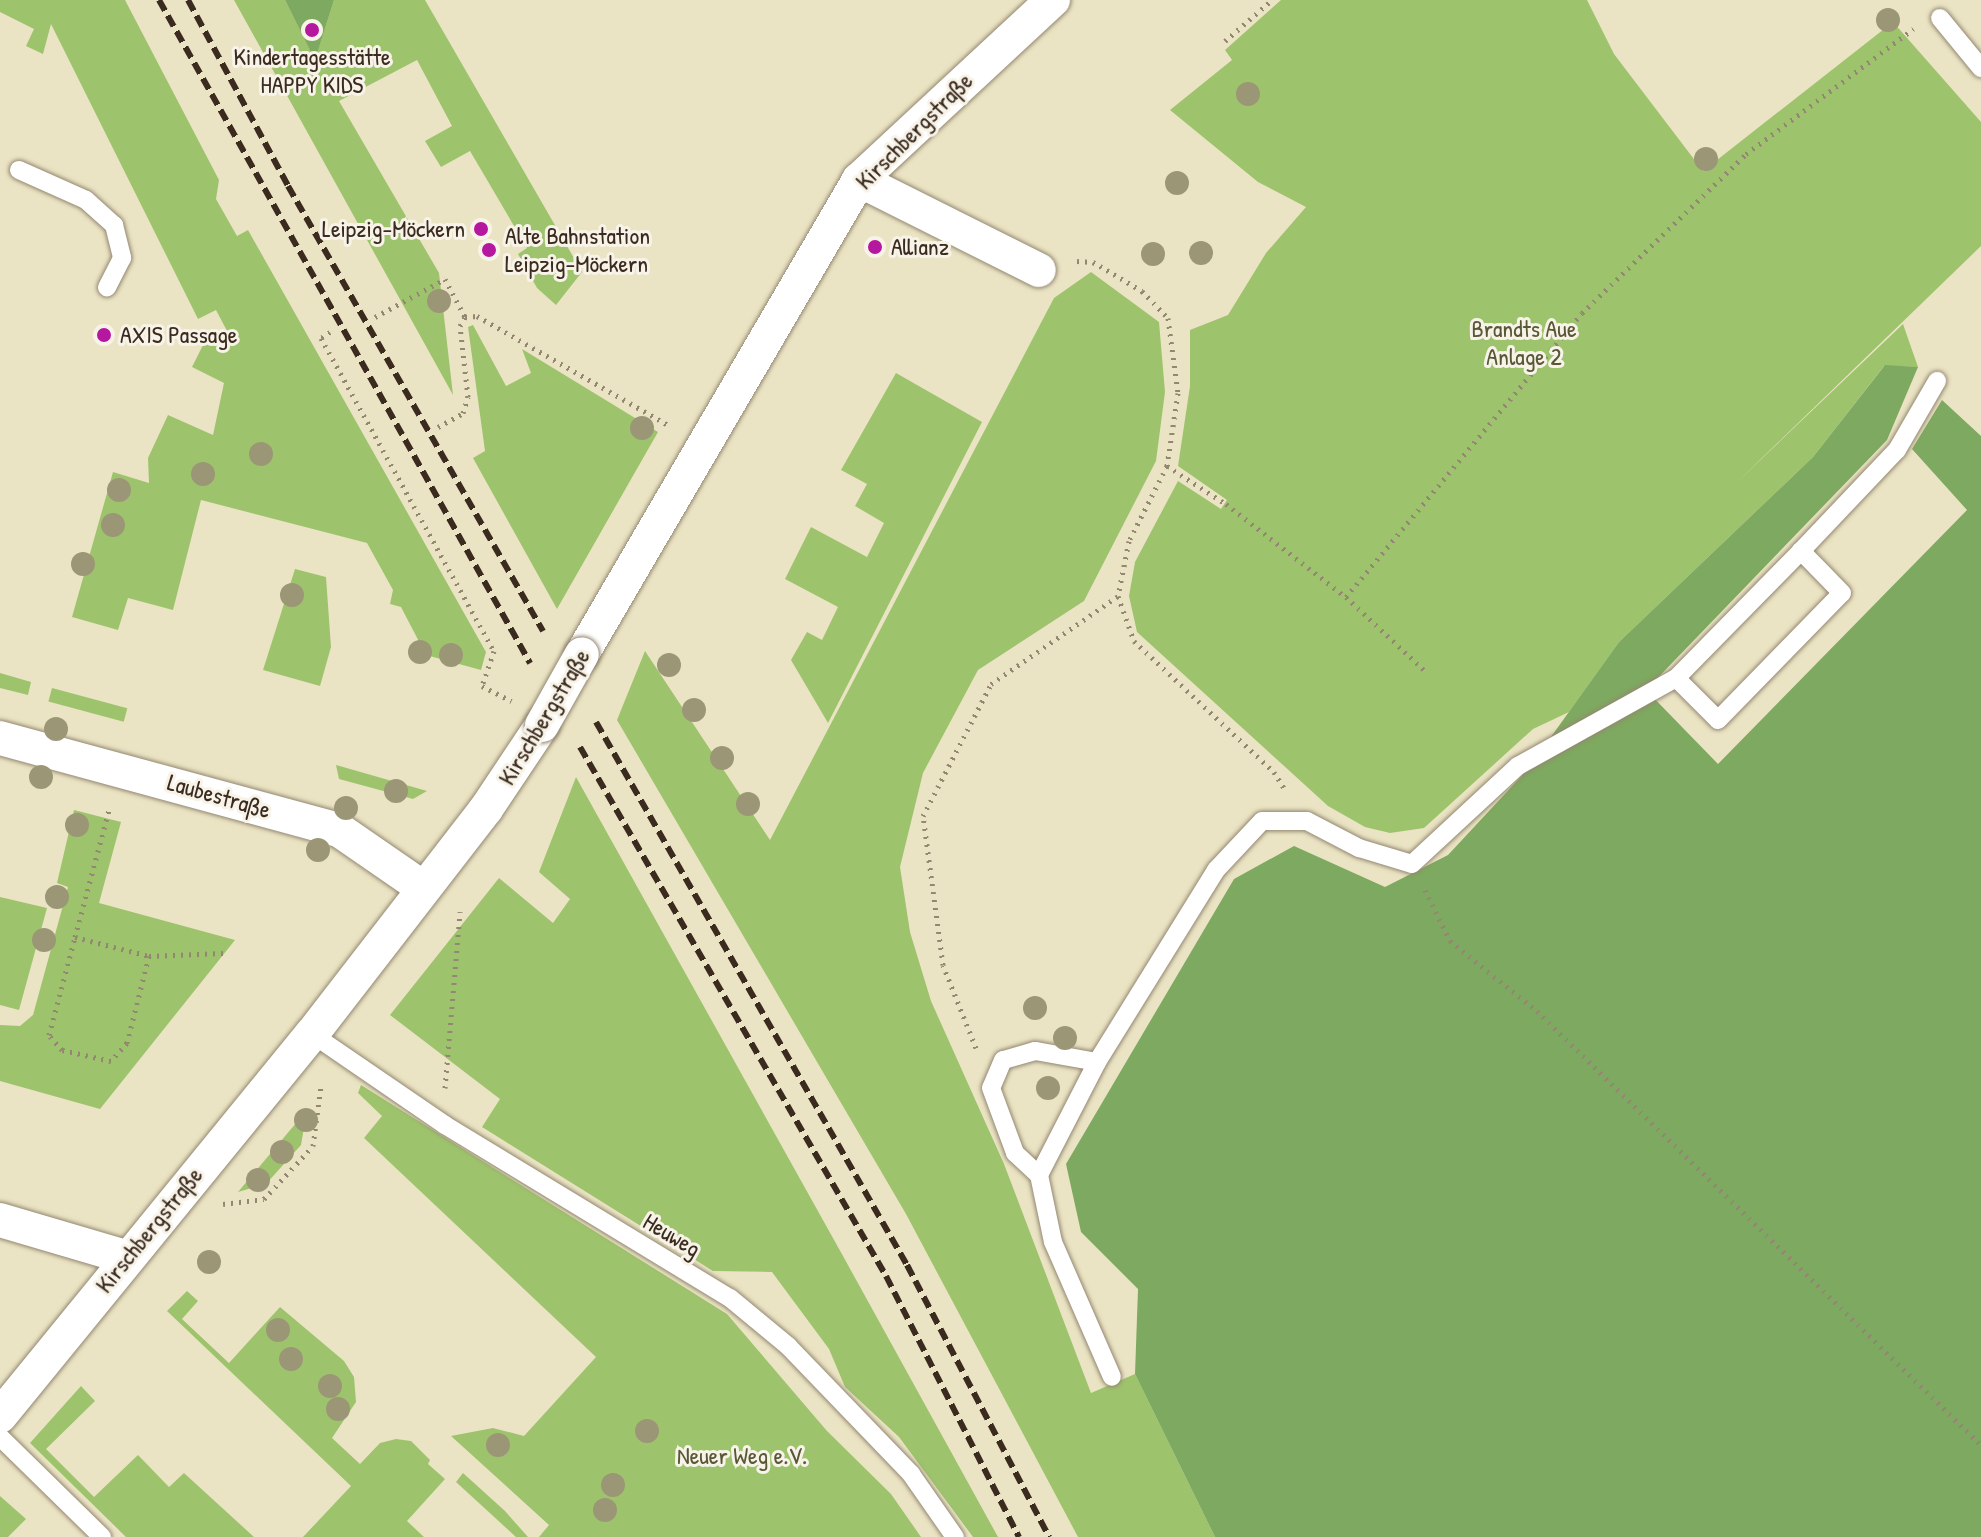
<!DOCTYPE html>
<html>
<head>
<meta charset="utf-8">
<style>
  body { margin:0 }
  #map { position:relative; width:1981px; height:1537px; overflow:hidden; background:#ebe4c4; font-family:"Patrick Hand",sans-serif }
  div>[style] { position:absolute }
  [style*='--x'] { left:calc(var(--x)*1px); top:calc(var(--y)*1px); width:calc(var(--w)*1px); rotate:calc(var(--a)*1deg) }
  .green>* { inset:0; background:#9ec36d; transform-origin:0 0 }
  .forest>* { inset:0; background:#7ea960 }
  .path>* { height:5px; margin-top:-2.5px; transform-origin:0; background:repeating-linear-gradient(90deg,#938771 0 2px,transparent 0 8px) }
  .roads { filter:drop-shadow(0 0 2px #938771) drop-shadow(0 0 2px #938771) }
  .service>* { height:18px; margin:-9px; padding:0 9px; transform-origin:9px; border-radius:9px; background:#fff }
  .minor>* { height:34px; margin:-17px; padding:0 17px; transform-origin:17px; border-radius:17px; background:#fff }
  .rail>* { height:6px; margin-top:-3px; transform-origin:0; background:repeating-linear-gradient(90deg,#3b2a1e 0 12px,transparent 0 18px) }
  .bridges { filter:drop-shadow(0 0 2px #938771) drop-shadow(0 0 2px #938771) }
  .minor-bridge>* { height:34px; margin:-17px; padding:0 17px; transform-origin:17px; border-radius:17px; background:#fff }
  .trees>* { width:24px; height:24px; margin:-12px; border-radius:50%; background:#9b9776 }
  .dots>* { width:22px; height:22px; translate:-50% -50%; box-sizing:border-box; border:4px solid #f7f3e8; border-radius:50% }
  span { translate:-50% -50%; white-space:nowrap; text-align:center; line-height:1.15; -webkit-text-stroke:6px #f7f3e8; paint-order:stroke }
  .poi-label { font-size:24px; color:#3b2a1e }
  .right { translate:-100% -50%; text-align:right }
  .left { translate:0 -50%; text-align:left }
  .street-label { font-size:24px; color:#3b2a1e }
  .park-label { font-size:24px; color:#595836 }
</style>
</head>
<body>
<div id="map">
  <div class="green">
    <div style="clip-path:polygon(0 0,125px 0,219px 180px,216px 199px,237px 236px,248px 230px,486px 652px,481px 670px,426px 655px,401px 607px,390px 604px,393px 590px,367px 543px,201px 500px,173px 610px,128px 598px,118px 630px,72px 617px,113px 472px,149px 483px,148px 458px,168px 415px,213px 435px,224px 383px,192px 367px,207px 337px,226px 329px,216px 310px,198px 319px,51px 24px,43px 54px,26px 46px,34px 29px,0 12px)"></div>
    <div style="clip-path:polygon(234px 0,285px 0,315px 59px,334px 0,425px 0,582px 272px,556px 305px,537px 288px,518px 254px,527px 248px,470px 151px,441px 167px,425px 141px,452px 126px,417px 60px,339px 101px,439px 273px,453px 395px)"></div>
    <div style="clip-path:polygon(1281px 0,1587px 0,1614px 54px,1703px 171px,1893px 22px,1981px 122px,1981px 246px,1734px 485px,1903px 324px,1918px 367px,1884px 366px,1813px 457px,1619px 642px,1569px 712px,1533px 729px,1424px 828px,1390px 833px,1365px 827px,1328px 806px,1137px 632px,1129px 596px,1135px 562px,1178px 481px,1221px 509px,1227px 500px,1178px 466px,1190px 386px,1190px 330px,1228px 315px,1266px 253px,1306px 207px,1258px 182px,1170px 110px,1232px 60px,1225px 50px)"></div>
    <div style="clip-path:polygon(1091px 272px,1159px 322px,1165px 392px,1156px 461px,1084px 601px,978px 670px,923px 773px,900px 867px,910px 932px,931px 1001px,1004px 1164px,1091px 1393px,1135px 1374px,1215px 1537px,1078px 1537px,906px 1214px,617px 720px,645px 651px,770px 840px,1054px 298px)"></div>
    <div style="clip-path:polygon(473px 325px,506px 386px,531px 373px,522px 349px,658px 432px,557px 609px,473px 458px,485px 451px,468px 327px)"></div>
    <div style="clip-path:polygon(896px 373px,982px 422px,828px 723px,791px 660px,807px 632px,822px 640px,838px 607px,785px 579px,811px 527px,867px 557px,884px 523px,855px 506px,867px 484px,841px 470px)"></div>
    <div style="clip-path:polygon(295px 569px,326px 577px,331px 647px,320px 686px,263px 670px)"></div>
    <div style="clip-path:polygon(0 673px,31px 682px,28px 695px,0 688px)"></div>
    <div style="left:52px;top:688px;width:78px;height:14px;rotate:15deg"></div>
    <div style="clip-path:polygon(336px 765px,427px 791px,413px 799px,339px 779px)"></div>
    <div style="clip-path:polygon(576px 777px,843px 1256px,998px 1537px,973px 1537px,899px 1437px,845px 1387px,829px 1349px,772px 1272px,713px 1271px,482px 1127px,500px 1099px,390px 1015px,499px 878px,553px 923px,570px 899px,539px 872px)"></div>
    <div style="clip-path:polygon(74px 810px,121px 822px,99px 903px,235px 940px,100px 1109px,0 1081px,0 1025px,20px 1026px,33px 1015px,68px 887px,57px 883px)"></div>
    <div style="clip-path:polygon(0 897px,47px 908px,19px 1010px,0 1005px)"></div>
    <div style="clip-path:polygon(361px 1085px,727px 1314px,827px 1431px,891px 1494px,921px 1537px,539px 1537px,549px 1525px,451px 1436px,493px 1428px,524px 1436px,596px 1357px,364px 1138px,382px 1116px,358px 1093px)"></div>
    <div style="clip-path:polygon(307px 1110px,301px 1145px,266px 1184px,238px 1192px)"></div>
    <div style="clip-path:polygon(187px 1291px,198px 1301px,182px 1319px,229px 1363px,280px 1307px,344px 1361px,354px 1377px,356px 1402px,332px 1438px,360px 1464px,380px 1443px,396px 1439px,411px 1441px,430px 1460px,428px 1464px,445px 1479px,407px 1521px,424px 1537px,303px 1537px,351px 1486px,167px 1311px)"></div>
    <div style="clip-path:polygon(81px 1386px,95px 1401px,46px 1449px,94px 1497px,138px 1455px,169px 1487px,184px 1473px,254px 1537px,126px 1537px,30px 1443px)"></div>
    <div style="clip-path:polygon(463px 1473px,505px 1511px,528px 1537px,516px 1537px,456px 1482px)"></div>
    <div style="clip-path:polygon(0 1496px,26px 1519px,8px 1537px,0 1537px)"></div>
  </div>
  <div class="forest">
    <div style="clip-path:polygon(285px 0,334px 0,315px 60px)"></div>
    <div style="clip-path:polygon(1885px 365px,1918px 367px,1887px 440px,1646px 690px,1718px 764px,1967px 510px,1912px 449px,1942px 400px,1981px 436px,1981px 1537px,1215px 1537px,1135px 1374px,1138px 1289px,1081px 1232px,1066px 1164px,1234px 879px,1294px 846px,1385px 887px,1448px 855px,1528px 769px,1619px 642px,1813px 457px)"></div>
  </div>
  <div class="path">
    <div style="--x:1225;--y:41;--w:62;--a:-41.1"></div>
    <div style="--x:1077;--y:261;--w:16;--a:4"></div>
    <div style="--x:1093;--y:262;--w:57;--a:30.6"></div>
    <div style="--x:1142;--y:291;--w:37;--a:46"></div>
    <div style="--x:1168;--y:318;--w:76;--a:82.4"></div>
    <div style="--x:1178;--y:393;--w:74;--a:98.6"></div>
    <div style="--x:1167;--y:466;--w:84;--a:116.9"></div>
    <div style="--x:1129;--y:541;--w:56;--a:101.3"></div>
    <div style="--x:1118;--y:596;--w:48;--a:70.4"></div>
    <div style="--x:1134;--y:641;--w:192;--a:43.1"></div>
    <div style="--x:1274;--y:772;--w:22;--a:58"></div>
    <div style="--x:375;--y:317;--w:80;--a:-28.5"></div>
    <div style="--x:445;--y:279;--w:43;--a:62.2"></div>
    <div style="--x:330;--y:332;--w:11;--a:146"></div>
    <div style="--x:321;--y:338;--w:358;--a:61.1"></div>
    <div style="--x:494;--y:651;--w:37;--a:109"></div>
    <div style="--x:482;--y:686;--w:33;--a:27"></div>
    <div style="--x:438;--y:427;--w:29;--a:-29"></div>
    <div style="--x:463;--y:413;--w:17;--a:-73"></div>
    <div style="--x:468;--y:397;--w:71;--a:-96.4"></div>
    <div style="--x:460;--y:326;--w:10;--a:-61"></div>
    <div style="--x:465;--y:317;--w:12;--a:-5"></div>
    <div style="--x:477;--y:316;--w:222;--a:29.7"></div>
    <div style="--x:1167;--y:466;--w:70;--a:32.8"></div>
    <div style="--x:1226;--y:504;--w:152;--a:37.8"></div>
    <div style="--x:1346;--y:597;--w:108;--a:43.1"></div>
    <div style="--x:1346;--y:597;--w:369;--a:-50.3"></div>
    <div style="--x:1582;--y:313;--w:228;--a:-44.1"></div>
    <div style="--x:1746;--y:154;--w:209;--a:-36.8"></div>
    <div style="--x:1425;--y:890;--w:57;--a:63.9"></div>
    <div style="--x:1450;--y:941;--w:112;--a:38.8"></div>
    <div style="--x:1537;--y:1011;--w:621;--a:44.35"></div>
    <div style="--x:75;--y:937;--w:76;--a:14.4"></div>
    <div style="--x:149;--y:956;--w:90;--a:104.2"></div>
    <div style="--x:127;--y:1043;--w:24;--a:132"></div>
    <div style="--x:111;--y:1061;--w:50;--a:-167.3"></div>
    <div style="--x:62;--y:1050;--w:20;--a:-131"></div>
    <div style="--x:49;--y:1035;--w:101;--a:-75.1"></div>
    <div style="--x:75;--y:937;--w:131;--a:-75"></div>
    <div style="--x:149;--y:956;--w:74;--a:-2.3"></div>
    <div style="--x:976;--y:1048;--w:89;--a:-111.7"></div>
    <div style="--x:943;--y:965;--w:150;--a:-97.6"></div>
    <div style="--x:923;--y:816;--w:148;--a:-62.7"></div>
    <div style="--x:991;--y:684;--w:155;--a:-34.7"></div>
    <div style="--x:445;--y:1088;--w:177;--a:-85.1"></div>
    <div style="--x:223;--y:1204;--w:41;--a:-7"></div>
    <div style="--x:264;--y:1199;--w:72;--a:-47.2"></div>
    <div style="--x:313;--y:1146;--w:61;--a:-82.4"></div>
  </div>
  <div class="roads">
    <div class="service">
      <div style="--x:1940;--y:18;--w:65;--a:50.6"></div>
      <div style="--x:19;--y:170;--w:73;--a:24.1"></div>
      <div style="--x:86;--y:200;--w:38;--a:42"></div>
      <div style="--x:114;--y:225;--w:34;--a:76"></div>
      <div style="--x:122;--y:258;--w:33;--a:117"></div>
      <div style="--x:1801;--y:551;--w:178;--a:134.5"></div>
      <div style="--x:1676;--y:678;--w:59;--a:45"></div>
      <div style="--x:1718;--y:720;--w:177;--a:-45.7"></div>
      <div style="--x:1842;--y:593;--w:59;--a:-134.3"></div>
      <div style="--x:1801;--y:551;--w:139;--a:-46.5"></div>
      <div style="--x:1897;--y:450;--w:80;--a:-59.9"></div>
      <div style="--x:312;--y:1034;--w:161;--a:34.4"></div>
      <div style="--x:445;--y:1125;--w:333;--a:31.3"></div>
      <div style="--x:730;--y:1298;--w:75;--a:39.6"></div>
      <div style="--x:788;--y:1346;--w:178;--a:46.1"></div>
      <div style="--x:911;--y:1474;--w:77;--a:55.1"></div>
      <div style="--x:1097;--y:1062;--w:63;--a:-169.9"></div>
      <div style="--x:1035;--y:1051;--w:33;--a:164"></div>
      <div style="--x:1003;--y:1060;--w:30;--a:113"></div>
      <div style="--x:991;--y:1088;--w:69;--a:69.7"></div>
      <div style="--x:1015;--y:1153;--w:33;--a:43"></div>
      <div style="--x:1039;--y:1175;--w:68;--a:78.2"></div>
      <div style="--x:1053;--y:1242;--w:147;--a:66.4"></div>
      <div style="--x:1039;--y:1175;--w:127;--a:-62.8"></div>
      <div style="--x:1097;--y:1062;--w:226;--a:-58.2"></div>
      <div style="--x:1216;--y:870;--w:67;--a:-46.8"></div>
      <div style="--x:1262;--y:821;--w:45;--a:0"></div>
      <div style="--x:1307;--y:821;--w:59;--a:27.4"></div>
      <div style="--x:1359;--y:848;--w:55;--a:16.8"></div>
      <div style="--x:1412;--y:864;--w:144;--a:-42.8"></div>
      <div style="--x:1518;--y:766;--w:181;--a:-29.1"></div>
      <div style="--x:0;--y:1437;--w:143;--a:44.4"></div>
    </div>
    <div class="minor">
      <div style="--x:859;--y:180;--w:201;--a:26.6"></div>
      <div style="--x:582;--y:654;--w:549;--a:-59.7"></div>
      <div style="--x:859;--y:180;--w:265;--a:-42.9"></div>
      <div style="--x:0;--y:738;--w:351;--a:15.2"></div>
      <div style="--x:339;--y:830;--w:102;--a:34.6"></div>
      <div style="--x:0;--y:1220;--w:131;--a:16.4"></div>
      <div style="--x:0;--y:1416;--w:493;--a:-50.8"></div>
      <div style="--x:312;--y:1034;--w:284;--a:-52.3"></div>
      <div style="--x:486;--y:809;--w:101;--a:-56.3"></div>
    </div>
  </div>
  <div class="rail">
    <div style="--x:159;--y:0;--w:760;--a:60.77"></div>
    <div style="--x:188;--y:0;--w:211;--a:61.7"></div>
    <div style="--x:288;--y:186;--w:513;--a:60.19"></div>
    <div style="--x:596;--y:722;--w:626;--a:60.2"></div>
    <div style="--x:907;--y:1265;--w:307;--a:62.4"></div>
    <div style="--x:580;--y:747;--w:611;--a:59.95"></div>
    <div style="--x:886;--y:1276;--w:293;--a:63"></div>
  </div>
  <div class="bridges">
    <div class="minor-bridge">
      <div style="--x:542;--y:725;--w:81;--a:-60.6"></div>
    </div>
  </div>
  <div class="trees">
    <div style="left:1888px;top:20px"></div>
    <div style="left:1248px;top:94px"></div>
    <div style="left:1706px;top:159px"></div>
    <div style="left:1177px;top:183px"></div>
    <div style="left:1201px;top:253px"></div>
    <div style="left:1153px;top:254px"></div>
    <div style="left:439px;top:301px"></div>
    <div style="left:642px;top:428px"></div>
    <div style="left:261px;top:454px"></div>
    <div style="left:203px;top:474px"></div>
    <div style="left:119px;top:490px"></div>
    <div style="left:113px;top:525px"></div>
    <div style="left:83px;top:564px"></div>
    <div style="left:292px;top:595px"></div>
    <div style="left:420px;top:652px"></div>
    <div style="left:451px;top:655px"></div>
    <div style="left:669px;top:665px"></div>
    <div style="left:694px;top:710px"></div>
    <div style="left:56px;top:729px"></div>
    <div style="left:722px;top:758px"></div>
    <div style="left:41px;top:777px"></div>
    <div style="left:396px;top:791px"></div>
    <div style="left:748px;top:804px"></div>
    <div style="left:346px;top:808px"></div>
    <div style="left:77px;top:825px"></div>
    <div style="left:318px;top:850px"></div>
    <div style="left:57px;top:897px"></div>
    <div style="left:44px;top:940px"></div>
    <div style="left:1035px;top:1008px"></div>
    <div style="left:1065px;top:1038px"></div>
    <div style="left:1048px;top:1088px"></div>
    <div style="left:306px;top:1120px"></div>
    <div style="left:282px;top:1152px"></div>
    <div style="left:258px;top:1180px"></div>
    <div style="left:209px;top:1262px"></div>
    <div style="left:278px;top:1330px"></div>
    <div style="left:291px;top:1359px"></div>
    <div style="left:330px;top:1386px"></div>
    <div style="left:338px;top:1409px"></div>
    <div style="left:647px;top:1431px"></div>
    <div style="left:498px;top:1445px"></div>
    <div style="left:613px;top:1485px"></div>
    <div style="left:605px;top:1510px"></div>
  </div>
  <div class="dots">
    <div style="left:312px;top:30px;background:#b5179e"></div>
    <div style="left:481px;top:229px;background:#b5179e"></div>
    <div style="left:875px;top:247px;background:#b5179e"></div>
    <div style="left:489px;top:250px;background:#b5179e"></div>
    <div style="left:104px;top:335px;background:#b5179e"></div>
  </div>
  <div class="poi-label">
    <span style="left:312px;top:71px">Kindertagesstätte<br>HAPPY KIDS</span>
    <span class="right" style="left:465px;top:229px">Leipzig-Möckern</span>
    <span class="left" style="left:505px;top:250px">Alte Bahnstation<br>Leipzig-Möckern</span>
    <span class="left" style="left:891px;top:247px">Allianz</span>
    <span class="left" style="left:120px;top:335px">AXIS Passage</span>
  </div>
  <div class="street-label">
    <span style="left:914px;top:131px;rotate:-45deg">Kirschbergstraße</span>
    <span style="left:544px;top:717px;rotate:-59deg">Kirschbergstraße</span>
    <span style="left:219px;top:796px;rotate:16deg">Laubestraße</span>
    <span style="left:149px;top:1230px;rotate:-51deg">Kirschbergstraße</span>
    <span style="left:672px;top:1235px;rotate:31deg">Heuweg</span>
  </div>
  <div class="park-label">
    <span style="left:1524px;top:343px">Brandts Aue<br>Anlage 2</span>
    <span style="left:742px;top:1456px">Neuer Weg e.V.</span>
  </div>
</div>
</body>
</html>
